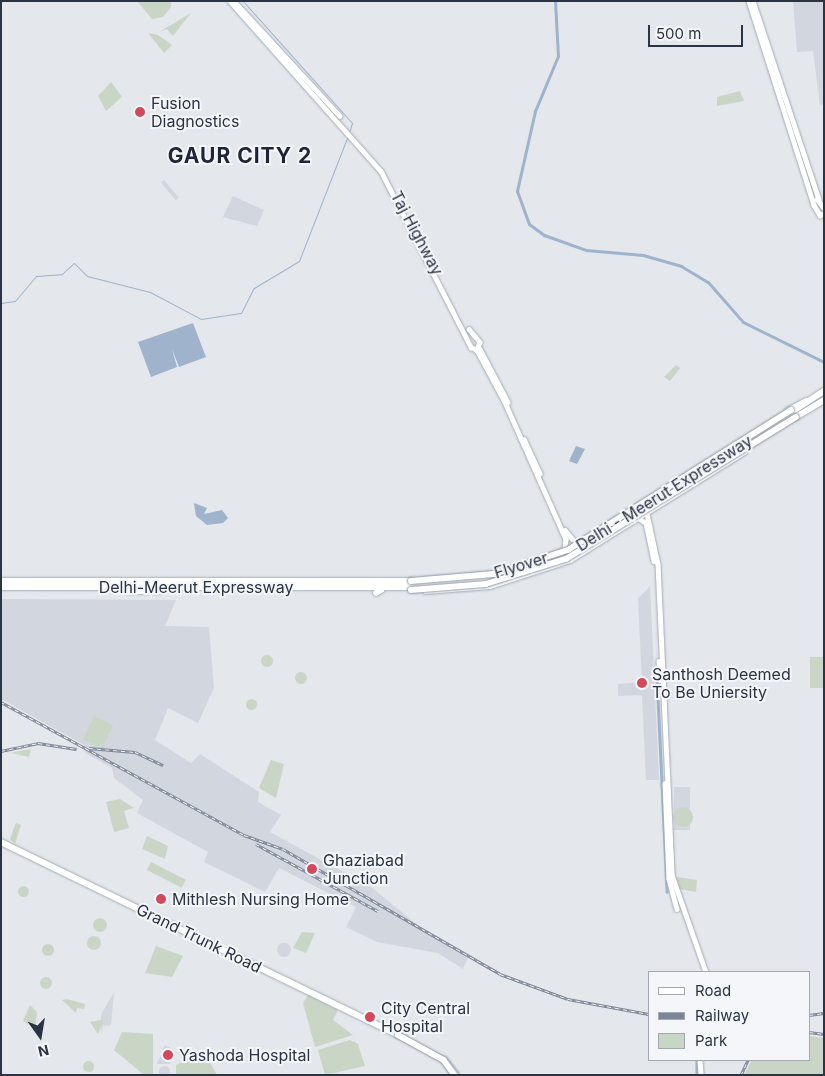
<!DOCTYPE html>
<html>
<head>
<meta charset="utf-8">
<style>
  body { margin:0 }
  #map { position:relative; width:825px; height:1076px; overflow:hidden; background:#e4e7ec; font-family:Inter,sans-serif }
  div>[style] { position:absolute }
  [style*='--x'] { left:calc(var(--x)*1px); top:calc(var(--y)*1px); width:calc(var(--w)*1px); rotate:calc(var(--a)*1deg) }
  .built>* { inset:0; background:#d2d6de; transform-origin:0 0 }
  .round { border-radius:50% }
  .green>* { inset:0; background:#c9d6c5; transform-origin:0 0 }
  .water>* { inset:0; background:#9fb4cc }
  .stream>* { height:1px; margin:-0.5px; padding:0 0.5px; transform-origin:0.5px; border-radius:0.5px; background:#9fb4cc }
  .canal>* { height:2.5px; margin:-1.25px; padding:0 1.25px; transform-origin:1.25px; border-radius:1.25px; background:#9fb4cc }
  .river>* { height:3px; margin:-1.5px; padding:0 1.5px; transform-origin:1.5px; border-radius:1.5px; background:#9fb4cc }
  .roads { filter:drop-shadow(0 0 1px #a3abb8) drop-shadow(0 0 1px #a3abb8) }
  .major>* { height:4.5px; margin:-2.25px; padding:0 2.25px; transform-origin:2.25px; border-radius:2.25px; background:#fff }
  .highway>* { height:5.5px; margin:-2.75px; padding:0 2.75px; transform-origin:2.75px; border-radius:2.75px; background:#fff }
  .rail>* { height:3px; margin-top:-1.5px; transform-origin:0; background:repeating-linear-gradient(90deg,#f4f6f9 0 4px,#7d8696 0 8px); box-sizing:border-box; border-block:1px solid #7d8696 }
  .bridges { filter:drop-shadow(0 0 1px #8b94a3) drop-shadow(0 0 1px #8b94a3) }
  .highway-bridge>* { height:5.5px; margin:-2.75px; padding:0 2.75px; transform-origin:2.75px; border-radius:2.75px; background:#fff }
  .dots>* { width:14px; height:14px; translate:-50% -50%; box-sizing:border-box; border:2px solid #f4f6f9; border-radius:50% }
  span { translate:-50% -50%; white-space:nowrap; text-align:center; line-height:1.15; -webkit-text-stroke:4px #f4f6f9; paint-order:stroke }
  .poi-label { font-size:16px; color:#2b3445 }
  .left { translate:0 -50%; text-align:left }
  .street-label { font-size:16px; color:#2b3445 }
  .district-label { font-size:21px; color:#1d2536; font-weight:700; letter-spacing:1px }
  .frame { position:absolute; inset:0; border:2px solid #2b3445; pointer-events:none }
  .legend { position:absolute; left:648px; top:971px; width:162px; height:90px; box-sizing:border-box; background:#f4f6f9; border:1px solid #a4a8b1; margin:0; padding:6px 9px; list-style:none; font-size:15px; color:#2b3445 }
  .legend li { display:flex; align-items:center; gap:10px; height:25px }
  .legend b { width:25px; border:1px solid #a4a8b1 }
  .north { position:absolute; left:15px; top:1011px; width:50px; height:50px; -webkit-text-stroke:4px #f4f6f9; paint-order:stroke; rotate:167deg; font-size:14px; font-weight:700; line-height:20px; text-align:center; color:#2b3445 }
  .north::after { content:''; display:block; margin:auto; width:18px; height:22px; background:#2b3445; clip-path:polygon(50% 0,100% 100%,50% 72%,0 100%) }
  .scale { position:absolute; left:648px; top:25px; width:95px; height:22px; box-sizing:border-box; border:2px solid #2b3445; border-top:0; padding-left:6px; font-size:15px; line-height:18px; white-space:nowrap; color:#2b3445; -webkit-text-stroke:4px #f4f6f9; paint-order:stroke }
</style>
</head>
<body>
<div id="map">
  <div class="built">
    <div style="clip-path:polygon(793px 1px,824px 1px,824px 104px,820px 105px,813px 51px,797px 52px)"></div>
    <div style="left:164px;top:180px;width:23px;height:4px;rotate:50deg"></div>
    <div style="clip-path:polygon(233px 196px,264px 210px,257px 226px,223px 217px)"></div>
    <div style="clip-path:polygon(650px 586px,659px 780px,646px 780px,642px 695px,618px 696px,618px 684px,642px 682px,638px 599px)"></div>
    <div style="clip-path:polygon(1px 599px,176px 600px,165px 626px,209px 627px,214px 688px,198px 723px,168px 708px,155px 740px,191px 763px,200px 754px,259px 792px,258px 802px,281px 815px,270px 832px,371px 887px,420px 927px,468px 957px,463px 969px,438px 953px,377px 942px,346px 927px,356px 907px,279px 868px,265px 892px,204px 862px,208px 852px,137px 813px,143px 800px,114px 778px,112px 768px,85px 753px,84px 745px,1px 699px)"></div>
    <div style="left:674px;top:787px;width:16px;height:43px"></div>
    <div class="round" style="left:277px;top:943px;width:14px;height:14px"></div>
    <div style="clip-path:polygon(114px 992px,111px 1025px,103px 1026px,101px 1036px,102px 1013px)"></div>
    <div style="clip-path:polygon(165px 1045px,174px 1050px,170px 1064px,157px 1064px)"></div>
    <div class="round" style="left:158.5px;top:1065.5px;width:11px;height:11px"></div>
  </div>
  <div class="green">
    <div style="clip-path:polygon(137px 1px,171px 1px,171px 7px,163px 17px,152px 19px)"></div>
    <div style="clip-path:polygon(191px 13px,173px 36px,167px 29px,159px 32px)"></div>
    <div style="clip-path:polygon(148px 33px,158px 35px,172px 45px,164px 53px)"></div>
    <div style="clip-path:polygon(111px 82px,122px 97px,106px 111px,98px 96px)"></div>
    <div style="clip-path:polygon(740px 91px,744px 101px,717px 106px,717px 97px)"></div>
    <div style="clip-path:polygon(676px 365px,680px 368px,670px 381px,664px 377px)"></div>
    <div class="round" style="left:261px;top:655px;width:12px;height:12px"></div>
    <div style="left:824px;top:657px;width:31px;height:14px;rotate:90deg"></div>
    <div class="round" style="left:295px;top:672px;width:12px;height:12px"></div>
    <div class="round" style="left:245.5px;top:698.5px;width:11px;height:11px"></div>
    <div style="left:94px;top:716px;width:21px;height:26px;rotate:25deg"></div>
    <div style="clip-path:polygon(31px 749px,29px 757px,11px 753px,19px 751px)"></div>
    <div style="clip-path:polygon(271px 760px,284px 764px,276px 798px,259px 788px)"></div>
    <div style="clip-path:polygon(120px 799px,134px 808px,124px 811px,129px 828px,114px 832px,106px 802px)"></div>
    <div class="round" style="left:673px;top:807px;width:20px;height:20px"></div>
    <div style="clip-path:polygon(16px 823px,21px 825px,15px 844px,10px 839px)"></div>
    <div style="clip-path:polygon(147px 836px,168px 846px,165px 859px,142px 849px)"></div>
    <div style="left:151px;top:862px;width:39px;height:9px;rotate:27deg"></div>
    <div style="clip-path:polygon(677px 877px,697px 880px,696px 892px,679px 889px)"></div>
    <div class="round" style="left:17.5px;top:885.5px;width:11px;height:11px"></div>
    <div class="round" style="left:93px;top:918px;width:14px;height:14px"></div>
    <div style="clip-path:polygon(302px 932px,315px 933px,306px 953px,293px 948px)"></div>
    <div class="round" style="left:87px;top:936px;width:14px;height:14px"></div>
    <div class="round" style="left:42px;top:944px;width:12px;height:12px"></div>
    <div style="clip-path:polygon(156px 946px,183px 956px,172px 977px,145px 973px)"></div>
    <div class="round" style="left:40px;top:977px;width:12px;height:12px"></div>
    <div style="clip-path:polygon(308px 995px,338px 1010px,333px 1020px,353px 1035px,315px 1047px,303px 1003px)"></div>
    <div style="clip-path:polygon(67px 999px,85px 1004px,84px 1009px,77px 1008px,76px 1013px,62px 1000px)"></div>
    <div style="clip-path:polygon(30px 1005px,37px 1012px,35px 1028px,23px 1021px)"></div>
    <div style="clip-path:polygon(102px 1013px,103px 1023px,98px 1034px,90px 1022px,101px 1020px)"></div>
    <div style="clip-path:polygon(122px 1032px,153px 1034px,153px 1075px,144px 1075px,114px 1050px)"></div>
    <div style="clip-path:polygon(809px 1036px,824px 1038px,824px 1075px,744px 1075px,752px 1060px,809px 1060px)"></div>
    <div style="clip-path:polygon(350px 1040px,358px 1044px,365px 1066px,325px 1075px,318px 1050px)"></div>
    <div style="clip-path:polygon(186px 1060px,209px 1061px,217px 1075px,176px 1075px,176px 1065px)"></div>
    <div class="round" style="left:82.5px;top:1060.5px;width:11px;height:11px"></div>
  </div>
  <div class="water">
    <div style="clip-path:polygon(193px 323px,206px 357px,179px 367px,172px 349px,177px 367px,151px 377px,138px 342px)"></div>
    <div style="clip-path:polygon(576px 446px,585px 449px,577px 464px,569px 461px)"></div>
    <div style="clip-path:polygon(194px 503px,207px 508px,204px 514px,222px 510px,228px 518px,223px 523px,207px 525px,196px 516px)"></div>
  </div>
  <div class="stream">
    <div style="--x:243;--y:1;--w:164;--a:48.2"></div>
    <div style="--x:352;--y:123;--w:9;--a:108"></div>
    <div style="--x:1;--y:303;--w:14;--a:-8"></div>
    <div style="--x:15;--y:301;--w:33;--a:-50"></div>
    <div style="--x:36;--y:276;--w:26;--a:-4"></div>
    <div style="--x:62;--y:274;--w:16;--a:-43"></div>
    <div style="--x:74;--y:263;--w:18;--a:45"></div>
    <div style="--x:87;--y:276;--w:65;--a:14.3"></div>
    <div style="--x:150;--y:292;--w:58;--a:27.9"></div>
    <div style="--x:201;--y:319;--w:40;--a:-8.5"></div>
    <div style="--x:241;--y:313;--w:28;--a:-63"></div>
    <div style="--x:254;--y:288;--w:52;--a:-31"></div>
    <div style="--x:299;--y:261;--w:135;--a:-68.7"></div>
  </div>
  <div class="canal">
    <div style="--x:657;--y:677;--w:215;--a:87.3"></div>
    <div style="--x:697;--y:1060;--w:15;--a:90"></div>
  </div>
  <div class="river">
    <div style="--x:555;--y:1;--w:55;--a:86.9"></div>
    <div style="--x:558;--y:56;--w:60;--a:112.7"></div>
    <div style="--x:535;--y:111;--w:82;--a:102.7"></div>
    <div style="--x:517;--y:191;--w:35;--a:70"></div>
    <div style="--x:529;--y:224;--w:19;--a:36"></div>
    <div style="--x:544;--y:235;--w:45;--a:19.7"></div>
    <div style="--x:586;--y:250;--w:57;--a:5"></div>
    <div style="--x:643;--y:255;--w:40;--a:16"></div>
    <div style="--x:681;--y:266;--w:31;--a:31"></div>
    <div style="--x:708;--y:282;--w:53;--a:48.8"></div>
    <div style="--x:743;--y:322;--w:90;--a:26.3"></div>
  </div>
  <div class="roads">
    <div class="major">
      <div style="--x:230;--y:1;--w:227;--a:48.4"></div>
      <div style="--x:381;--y:171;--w:198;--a:62.9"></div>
      <div style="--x:471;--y:347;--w:7;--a:27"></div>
      <div style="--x:477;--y:350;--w:57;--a:61.6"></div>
      <div style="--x:504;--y:400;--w:152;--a:66"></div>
      <div style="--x:566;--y:539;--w:9;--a:96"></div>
      <div style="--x:234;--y:1;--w:156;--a:47.3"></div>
      <div style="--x:749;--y:1;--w:214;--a:72.3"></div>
      <div style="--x:814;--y:205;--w:12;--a:59"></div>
      <div style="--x:820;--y:215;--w:4;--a:-27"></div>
      <div style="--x:753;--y:1;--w:209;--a:71.6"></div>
      <div style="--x:817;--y:199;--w:11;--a:52"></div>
      <div style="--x:469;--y:329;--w:17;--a:50"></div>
      <div style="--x:480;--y:342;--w:9;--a:111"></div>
      <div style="--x:480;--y:349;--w:60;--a:62.2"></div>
      <div style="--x:787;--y:410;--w:21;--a:-28"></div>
      <div style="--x:524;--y:439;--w:38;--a:65"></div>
      <div style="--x:647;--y:514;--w:51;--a:77.6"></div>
      <div style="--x:658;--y:564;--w:311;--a:87.4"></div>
      <div style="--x:672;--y:875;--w:103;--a:70.7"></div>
      <div style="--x:640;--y:519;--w:7;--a:34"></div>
      <div style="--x:646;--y:523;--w:39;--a:78"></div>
      <div style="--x:565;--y:530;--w:17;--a:50"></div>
      <div style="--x:425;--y:591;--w:65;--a:-4.4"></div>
      <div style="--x:490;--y:586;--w:84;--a:-18"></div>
      <div style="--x:570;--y:560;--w:205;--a:-31.8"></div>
      <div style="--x:659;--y:661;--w:19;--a:87"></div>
      <div style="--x:665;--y:783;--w:96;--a:87.6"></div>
      <div style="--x:669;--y:879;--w:31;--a:75"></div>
      <div style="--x:444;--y:1059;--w:19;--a:51"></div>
      <div style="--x:700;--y:1060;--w:15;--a:86"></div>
    </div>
    <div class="highway">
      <div style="--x:796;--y:417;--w:33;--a:-31"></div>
      <div style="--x:743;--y:444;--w:97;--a:-33.2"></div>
      <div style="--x:612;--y:527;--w:151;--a:-32.5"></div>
      <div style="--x:580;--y:545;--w:32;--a:-28"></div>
      <div style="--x:476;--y:580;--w:47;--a:-12.3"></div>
      <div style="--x:522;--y:570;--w:46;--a:-21.6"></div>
      <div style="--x:1;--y:581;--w:410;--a:0"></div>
      <div style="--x:418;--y:584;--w:54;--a:-3.2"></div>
      <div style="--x:1;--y:587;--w:421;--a:0"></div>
      <div style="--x:128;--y:591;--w:31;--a:0"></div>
      <div style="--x:376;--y:593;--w:6;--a:-31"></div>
      <div style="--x:1;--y:842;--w:441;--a:25.9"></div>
    </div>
  </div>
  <div class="rail">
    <div style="--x:1;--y:702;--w:277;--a:28.7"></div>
    <div style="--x:244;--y:835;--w:41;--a:19.7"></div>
    <div style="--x:283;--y:849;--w:250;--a:29.9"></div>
    <div style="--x:500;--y:974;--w:72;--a:20.2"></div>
    <div style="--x:568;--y:999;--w:82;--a:10.5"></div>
    <div style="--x:89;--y:748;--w:46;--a:5"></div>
    <div style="--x:135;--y:752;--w:31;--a:25"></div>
    <div style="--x:1;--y:751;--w:38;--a:-12"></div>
    <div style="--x:38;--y:743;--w:39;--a:9"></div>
    <div style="--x:256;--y:844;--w:139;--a:28.8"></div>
    <div style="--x:809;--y:1015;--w:15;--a:-8"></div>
    <div style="--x:809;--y:1032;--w:15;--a:8"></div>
    <div style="--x:741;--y:1075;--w:17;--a:-65"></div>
  </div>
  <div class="bridges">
    <div class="highway-bridge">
      <div style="--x:411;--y:581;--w:83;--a:-4.8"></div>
      <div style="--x:494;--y:574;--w:78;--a:-18"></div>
      <div style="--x:568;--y:550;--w:263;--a:-32.1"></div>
      <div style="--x:411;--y:590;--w:75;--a:-4.6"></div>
      <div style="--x:486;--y:584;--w:84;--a:-17.4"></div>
      <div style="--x:566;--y:559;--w:270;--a:-31.7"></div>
      <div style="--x:398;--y:1035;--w:52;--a:28.5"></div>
      <div style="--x:444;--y:1060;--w:19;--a:54"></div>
    </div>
  </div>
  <div class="dots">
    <div style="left:140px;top:112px;background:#d1495b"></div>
    <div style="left:642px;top:683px;background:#d1495b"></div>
    <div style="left:312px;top:869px;background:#d1495b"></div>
    <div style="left:161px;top:899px;background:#d1495b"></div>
    <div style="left:370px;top:1017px;background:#d1495b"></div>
    <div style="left:168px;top:1055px;background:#d1495b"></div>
  </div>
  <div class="poi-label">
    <span class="left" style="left:151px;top:112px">Fusion<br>Diagnostics</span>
    <span class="left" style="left:652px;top:683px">Santhosh Deemed<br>To Be Uniersity</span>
    <span class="left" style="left:323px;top:869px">Ghaziabad<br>Junction</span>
    <span class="left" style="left:172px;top:899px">Mithlesh Nursing Home</span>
    <span class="left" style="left:381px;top:1017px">City Central<br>Hospital</span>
    <span class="left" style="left:179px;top:1055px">Yashoda Hospital</span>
  </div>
  <div class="street-label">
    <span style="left:417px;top:233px;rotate:62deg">Taj Highway</span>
    <span style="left:664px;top:493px;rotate:-32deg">Delhi - Meerut Expressway</span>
    <span style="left:521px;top:565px;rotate:-17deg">Flyover</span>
    <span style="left:196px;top:587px">Delhi-Meerut Expressway</span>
    <span style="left:199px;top:938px;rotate:26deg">Grand Trunk Road</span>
  </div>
  <div class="district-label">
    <span style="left:240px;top:156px">GAUR CITY 2</span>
  </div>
  <div class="frame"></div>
  <ul class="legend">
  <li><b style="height:6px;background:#fff"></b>Road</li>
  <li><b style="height:6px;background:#7d8696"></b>Railway</li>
  <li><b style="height:14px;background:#c9d6c5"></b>Park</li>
  </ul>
  <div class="north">N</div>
  <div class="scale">500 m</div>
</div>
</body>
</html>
